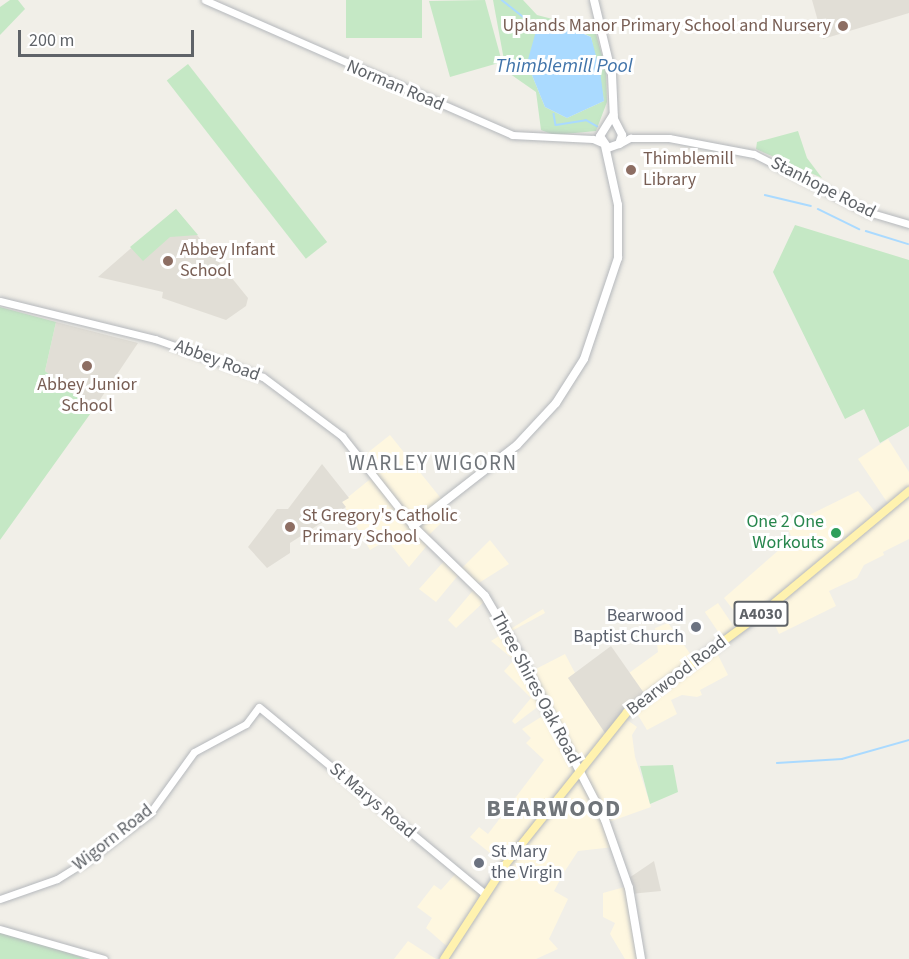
<!DOCTYPE html>
<html>
<head>
<meta charset="utf-8">
<style>
  body { margin:0 }
  #map { position:relative; width:909px; height:959px; overflow:hidden; background:#f1efe8; font-family:"Source Sans 3",sans-serif }
  div>[style] { position:absolute }
  [style*='--x'] { left:calc(var(--x)*1px); top:calc(var(--y)*1px); width:calc(var(--w)*1px); rotate:calc(var(--a)*1deg) }
  .commercial>* { inset:0; background:#fef7e0; transform-origin:0 0 }
  .education>* { inset:0; background:#e1ded6 }
  .green>* { inset:0; background:#c5e8c5; transform-origin:0 0 }
  .water>* { inset:0; background:#aadaff }
  .stream>* { height:1.5px; margin:-0.75px; padding:0 0.75px; transform-origin:0.75px; border-radius:0.75px; background:#aadaff }
  .roads { filter:drop-shadow(0 0 2px #b5b8bc) drop-shadow(0 0 2px #b5b8bc) }
  .tertiary>* { height:7px; margin:-3.5px; padding:0 3.5px; transform-origin:3.5px; border-radius:3.5px; background:#fff }
  .secondary>* { height:8px; margin:-4px; padding:0 4px; transform-origin:4px; border-radius:4px; background:#fff }
  .primary>* { height:8px; margin:-4px; padding:0 4px; transform-origin:4px; border-radius:4px; background:#fff2af }
  .dots>* { width:16px; height:16px; translate:-50% -50%; box-sizing:border-box; border:3px solid #fff; border-radius:50% }
  span { translate:-50% -50%; white-space:nowrap; text-align:center; line-height:1.15; -webkit-text-stroke:6px #fff; paint-order:stroke }
  .shield-label span { padding:2px 4px; background:#fff; border:2px solid; border-radius:4px; -webkit-text-stroke-width:0 }
  .shield-label { font-size:16px; color:#5f6368; font-weight:700 }
  .education-label { font-size:18px; color:#785e54 }
  .right { translate:-100% -50%; text-align:right }
  .left { translate:0 -50%; text-align:left }
  .street-label { font-size:18px; color:#5f6368 }
  .leisure-label { font-size:18px; color:#27864d }
  .worship-label { font-size:18px; color:#5b616d }
  .water-label { font-size:20px; color:#4174aa; font-style:italic }
  .quarter-label { font-size:21px; color:#70757a; letter-spacing:1.5px }
  .district-label { font-size:24px; color:#70757a; font-weight:700; letter-spacing:1.5px }
  .scale { position:absolute; left:18px; top:30px; width:176px; height:27px; box-sizing:border-box; border:3px solid #5f6368; border-top:0; padding-left:8px; font-size:18px; line-height:21px; white-space:nowrap; color:#5f6368; -webkit-text-stroke:4px #fff; paint-order:stroke }
</style>
</head>
<body>
<div id="map">
  <div class="commercial">
    <div style="clip-path:polygon(390px 435px,443px 501px,439px 505px,447px 517px,426px 538px,430px 542px,409px 567px,387px 540px,370px 550px,342px 502px,374px 476px,361px 458px)"></div>
    <div style="clip-path:polygon(888px 439px,909px 472px,909px 539px,883px 552px,884px 555px,864px 565px,857px 578px,829px 591px,836px 606px,779px 634px,768px 610px,745px 625px,724px 598px,788px 542px,791px 536px,784px 520px,799px 514px,803px 518px,858px 491px,877px 514px,889px 505px,858px 459px)"></div>
    <div style="clip-path:polygon(490px 540px,509px 564px,474px 586px,460px 573px,436px 602px,419px 589px,446px 559px,459px 571px)"></div>
    <div style="clip-path:polygon(476px 587px,487px 599px,456px 628px,448px 620px)"></div>
    <div style="left:718px;top:603px;width:34px;height:16px;rotate:56deg"></div>
    <div style="clip-path:polygon(543px 609px,545px 613px,508px 633px,530px 672px,565px 654px,575px 673px,568px 678px,637px 727px,632px 735px,635px 757px,651px 807px,606px 823px,614px 847px,578px 851px,563px 874px,554px 891px,568px 899px,549px 939px,558px 949px,536px 959px,444px 959px,450px 949px,426px 928px,432px 918px,417px 907px,434px 885px,441px 890px,457px 872px,485px 894px,505px 865px,470px 837px,479px 827px,488px 834px,544px 760px,526px 743px,531px 738px,522px 729px,549px 712px,544px 702px,515px 724px,512px 721px,531px 698px,504px 671px,514px 660px,491px 641px)"></div>
    <div style="clip-path:polygon(668px 623px,694px 659px,714px 647px,728px 675px,700px 690px,702px 695px,697px 697px,682px 695px,671px 700px,677px 714px,647px 730px,633px 707px,646px 696px,629px 673px,658px 652px,655px 628px)"></div>
    <div style="clip-path:polygon(628px 886px,641px 959px,625px 959px,610px 934px,615px 923px,603px 917px,603px 893px)"></div>
    <div style="clip-path:polygon(408px 941px,436px 959px,394px 959px)"></div>
  </div>
  <div class="education">
    <div style="clip-path:polygon(812px 0,909px 0,909px 13px,823px 39px)"></div>
    <div style="clip-path:polygon(176px 209px,248px 298px,246px 306px,226px 320px,162px 298px,163px 292px,98px 277px)"></div>
    <div style="clip-path:polygon(56px 322px,138px 343px,93px 410px,45px 371px)"></div>
    <div style="clip-path:polygon(322px 464px,349px 498px,342px 502px,346px 507px,290px 543px,290px 553px,267px 568px,248px 547px,277px 509px,288px 509px)"></div>
    <div style="clip-path:polygon(611px 646px,646px 696px,607px 736px,568px 678px)"></div>
    <div style="clip-path:polygon(654px 861px,661px 891px,630px 894px,626px 880px)"></div>
  </div>
  <div class="green">
    <div style="clip-path:polygon(10px 0,18px 0,25px 9px,0 35px,0 7px)"></div>
    <div style="left:346px;top:0;width:76px;height:38px"></div>
    <div style="clip-path:polygon(485px 0,502px 62px,450px 77px,429px 1px)"></div>
    <div style="clip-path:polygon(evenodd,493px 0,523px 0,537px 15px,595px 30px,606px 70px,607px 102px,596px 131px,554px 135px,541px 130px,536px 92px,506px 71px,493px 0,545px 22px,564px 23px,591px 37px,604px 101px,567px 118px,545px 107px,527px 63px,545px 22px)"></div>
    <div style="left:188px;top:64px;width:226px;height:27px;rotate:52deg"></div>
    <div style="clip-path:polygon(798px 131px,807px 158px,822px 178px,756px 149px,757px 142px)"></div>
    <div style="clip-path:polygon(176px 209px,198px 235px,170px 237px,143px 261px,130px 247px)"></div>
    <div style="clip-path:polygon(795px 225px,909px 260px,909px 426px,880px 443px,864px 409px,845px 419px,773px 272px)"></div>
    <div style="clip-path:polygon(0 307px,56px 322px,45px 371px,93px 410px,0 540px)"></div>
    <div style="clip-path:polygon(673px 765px,678px 792px,650px 804px,640px 766px)"></div>
    <div style="clip-path:polygon(0 933px,58px 949px,86px 959px,0 959px)"></div>
  </div>
  <div class="water">
    <div style="clip-path:polygon(553px 21px,591px 37px,600px 71px,604px 101px,567px 118px,545px 107px,527px 63px,538px 24px)"></div>
  </div>
  <div class="stream">
    <div style="--x:502;--y:0;--w:43;--a:38.5"></div>
    <div style="--x:554;--y:114;--w:11;--a:80"></div>
    <div style="--x:556;--y:125;--w:30;--a:-9"></div>
    <div style="--x:586;--y:120;--w:13;--a:29"></div>
    <div style="--x:765;--y:195;--w:47;--a:13.4"></div>
    <div style="--x:818;--y:209;--w:46;--a:26"></div>
    <div style="--x:866;--y:231;--w:44;--a:17.2"></div>
    <div style="--x:777;--y:763;--w:65;--a:-3.5"></div>
    <div style="--x:842;--y:759;--w:70;--a:-15.8"></div>
  </div>
  <div class="roads">
    <div class="tertiary">
      <div style="--x:205;--y:0;--w:335;--a:23.7"></div>
      <div style="--x:512;--y:135;--w:81;--a:2.8"></div>
      <div style="--x:593;--y:139;--w:10;--a:24"></div>
      <div style="--x:619;--y:144;--w:13;--a:-29"></div>
      <div style="--x:630;--y:138;--w:39;--a:0"></div>
      <div style="--x:669;--y:138;--w:86;--a:10.7"></div>
      <div style="--x:754;--y:154;--w:128;--a:27"></div>
      <div style="--x:868;--y:212;--w:43;--a:16.3"></div>
      <div style="--x:0;--y:301;--w:160;--a:13.8"></div>
      <div style="--x:155;--y:339;--w:114;--a:19.4"></div>
      <div style="--x:263;--y:377;--w:99;--a:36.8"></div>
      <div style="--x:342;--y:436;--w:115;--a:51.7"></div>
      <div style="--x:0;--y:899;--w:60;--a:-19.3"></div>
      <div style="--x:57;--y:879;--w:36;--a:-32"></div>
      <div style="--x:88;--y:860;--w:78;--a:-37.2"></div>
      <div style="--x:150;--y:813;--w:75;--a:-54.2"></div>
      <div style="--x:194;--y:752;--w:59;--a:-28.3"></div>
      <div style="--x:246;--y:724;--w:21;--a:-53"></div>
      <div style="--x:259;--y:707;--w:293;--a:39.6"></div>
      <div style="--x:0;--y:929;--w:108;--a:16.1"></div>
    </div>
    <div class="secondary">
      <div style="--x:594;--y:0;--w:77;--a:76.5"></div>
      <div style="--x:612;--y:75;--w:44;--a:87.4"></div>
      <div style="--x:614;--y:119;--w:18;--a:63"></div>
      <div style="--x:622;--y:135;--w:9;--a:108"></div>
      <div style="--x:619;--y:144;--w:12;--a:160"></div>
      <div style="--x:608;--y:148;--w:14;--a:-124"></div>
      <div style="--x:600;--y:136;--w:25;--a:-58"></div>
      <div style="--x:413;--y:526;--w:100;--a:44.2"></div>
      <div style="--x:485;--y:596;--w:69;--a:59.7"></div>
      <div style="--x:520;--y:656;--w:185;--a:62.6"></div>
      <div style="--x:605;--y:820;--w:72;--a:70.6"></div>
      <div style="--x:629;--y:888;--w:72;--a:80.4"></div>
      <div style="--x:413;--y:526;--w:132;--a:-37.9"></div>
      <div style="--x:517;--y:445;--w:57;--a:-47.1"></div>
      <div style="--x:556;--y:403;--w:52;--a:-57.5"></div>
      <div style="--x:584;--y:359;--w:107;--a:-71.4"></div>
      <div style="--x:618;--y:258;--w:53;--a:-90"></div>
      <div style="--x:618;--y:205;--w:60;--a:-102.4"></div>
    </div>
    <div class="primary">
      <div style="--x:444;--y:959;--w:112;--a:-57"></div>
      <div style="--x:505;--y:865;--w:196;--a:-51.4"></div>
      <div style="--x:627;--y:712;--w:174;--a:-36.3"></div>
      <div style="--x:767;--y:609;--w:185;--a:-39.7"></div>
    </div>
  </div>
  <div class="dots">
    <div style="left:843px;top:26px;background:#8d6e63"></div>
    <div style="left:631px;top:170px;background:#8d6e63"></div>
    <div style="left:168px;top:261px;background:#8d6e63"></div>
    <div style="left:87px;top:366px;background:#8d6e63"></div>
    <div style="left:290px;top:527px;background:#8d6e63"></div>
    <div style="left:836px;top:533px;background:#2e9e5b"></div>
    <div style="left:696px;top:627px;background:#6b7280"></div>
    <div style="left:479px;top:863px;background:#6b7280"></div>
  </div>
  <div class="shield-label">
    <span style="left:761px;top:614px">A4030</span>
  </div>
  <div class="education-label">
    <span class="right" style="left:831px;top:26px">Uplands Manor Primary School and Nursery</span>
    <span class="left" style="left:643px;top:170px">Thimblemill<br>Library</span>
    <span class="left" style="left:180px;top:261px">Abbey Infant<br>School</span>
    <span style="left:87px;top:396px">Abbey Junior<br>School</span>
    <span class="left" style="left:302px;top:527px">St Gregory's Catholic<br>Primary School</span>
  </div>
  <div class="street-label">
    <span style="left:395px;top:86px;rotate:23deg">Norman Road</span>
    <span style="left:823px;top:188px;rotate:27deg">Stanhope Road</span>
    <span style="left:217px;top:361px;rotate:20deg">Abbey Road</span>
    <span style="left:677px;top:676px;rotate:-37deg">Bearwood Road</span>
    <span style="left:535px;top:688px;rotate:62deg">Three Shires Oak Road</span>
    <span style="left:372px;top:801px;rotate:40deg">St Marys Road</span>
    <span style="left:113px;top:838px;rotate:-38deg">Wigorn Road</span>
  </div>
  <div class="leisure-label">
    <span class="right" style="left:824px;top:533px">One 2 One<br>Workouts</span>
  </div>
  <div class="worship-label">
    <span class="right" style="left:684px;top:627px">Bearwood<br>Baptist Church</span>
    <span class="left" style="left:491px;top:863px">St Mary<br>the Virgin</span>
  </div>
  <div class="water-label">
    <span style="left:564px;top:66px">Thimblemill Pool</span>
  </div>
  <div class="quarter-label">
    <span style="left:433px;top:463px">WARLEY WIGORN</span>
  </div>
  <div class="district-label">
    <span style="left:554px;top:809px">BEARWOOD</span>
  </div>
  <div class="scale">200 m</div>
</div>
</body>
</html>
